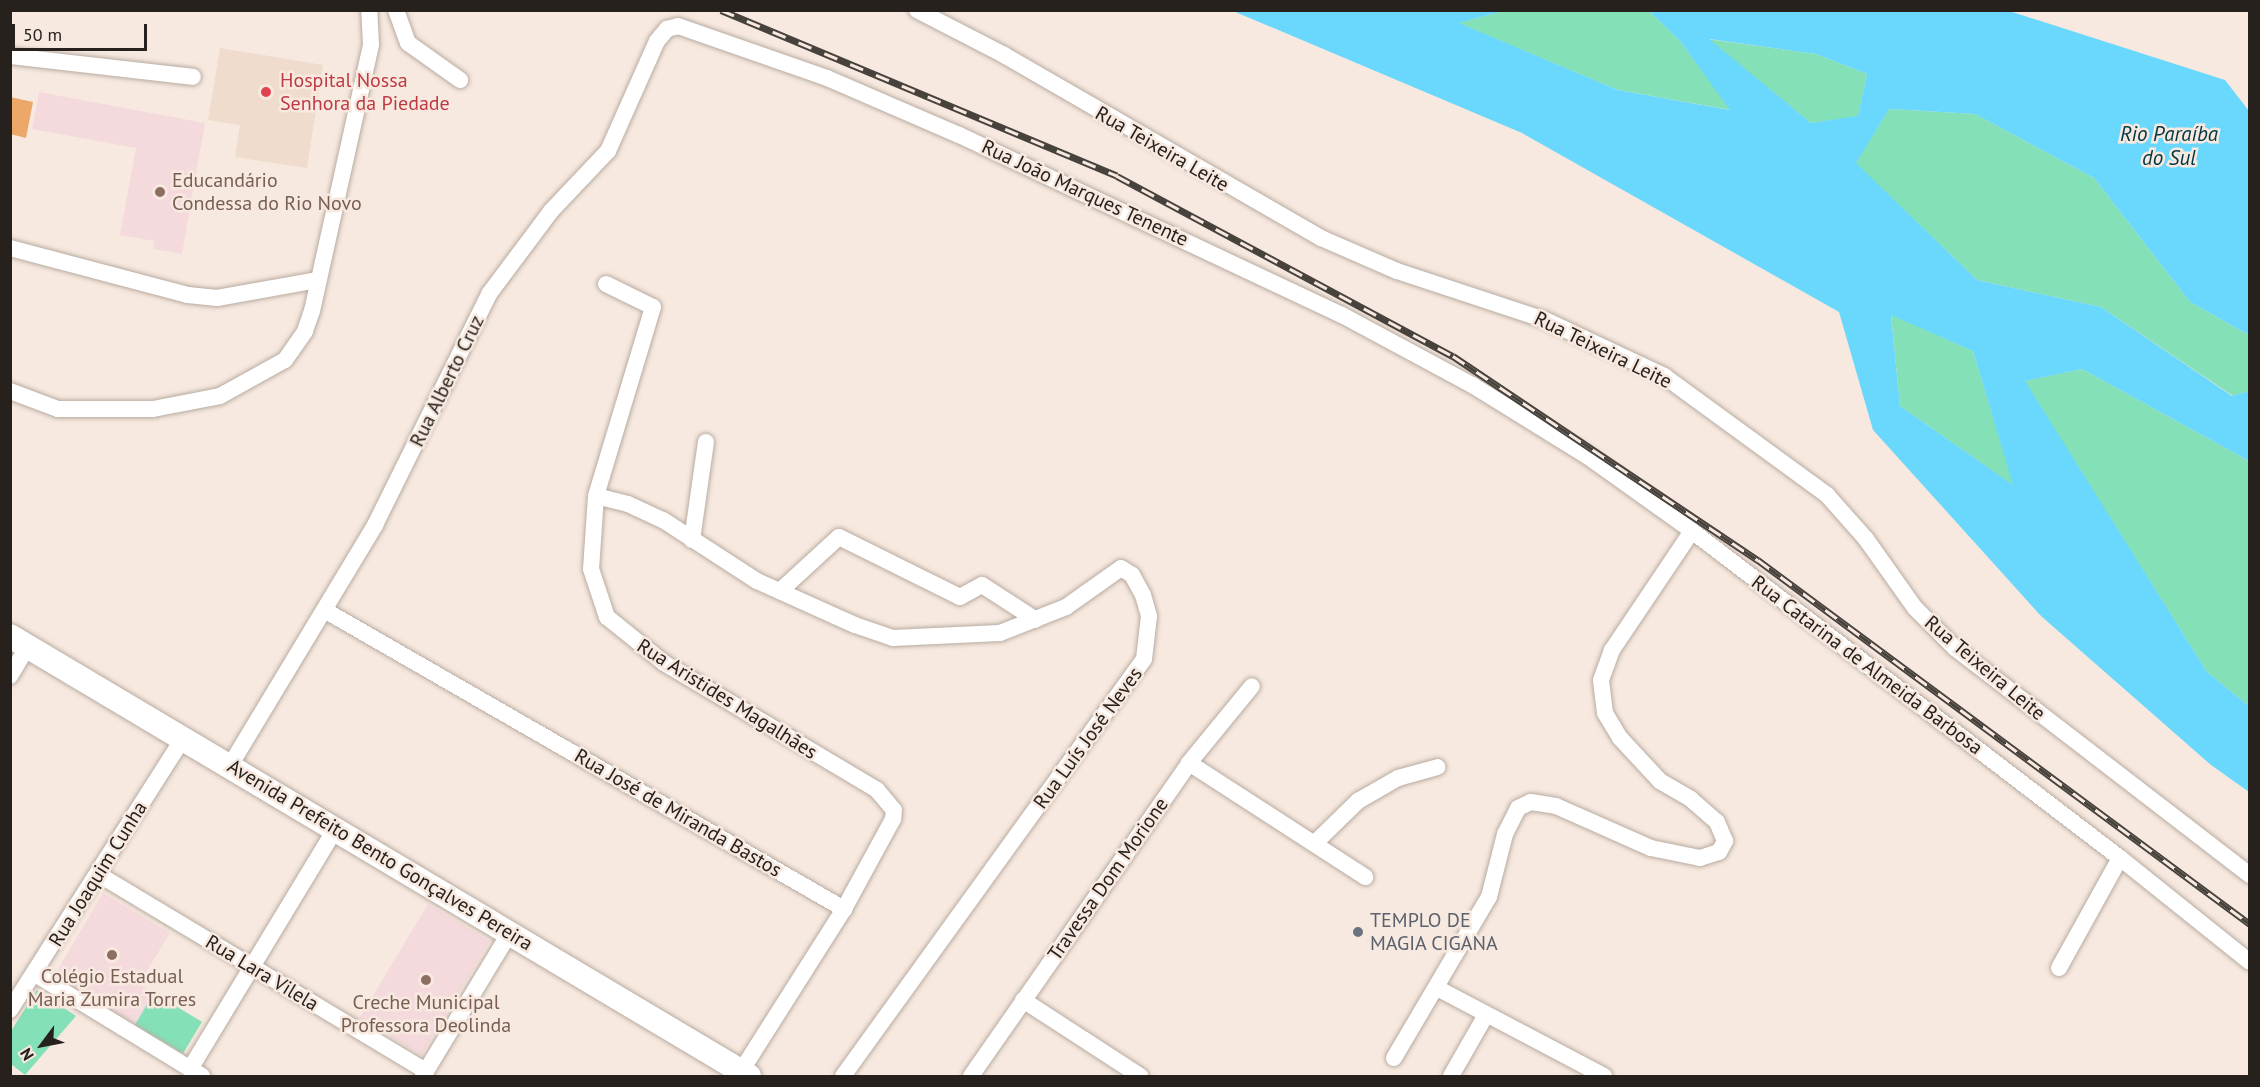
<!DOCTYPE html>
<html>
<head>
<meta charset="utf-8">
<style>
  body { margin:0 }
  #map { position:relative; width:2260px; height:1087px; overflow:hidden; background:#f7e9df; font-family:"PT Sans",sans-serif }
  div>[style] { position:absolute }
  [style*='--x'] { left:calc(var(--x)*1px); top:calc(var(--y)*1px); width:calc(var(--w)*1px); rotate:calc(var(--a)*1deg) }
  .built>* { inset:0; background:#f0dccc }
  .education>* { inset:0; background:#f5dadd; transform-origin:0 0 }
  .green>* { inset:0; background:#84e0b7; transform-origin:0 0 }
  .water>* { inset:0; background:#6ad8fc }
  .building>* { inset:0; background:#eba869 }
  .roads { filter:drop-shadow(0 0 2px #b8aba1) drop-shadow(0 0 2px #b8aba1) }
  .street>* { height:16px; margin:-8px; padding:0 8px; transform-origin:8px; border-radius:8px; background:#fff }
  .secondary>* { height:24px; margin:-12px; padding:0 12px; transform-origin:12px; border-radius:12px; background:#fff }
  .rail>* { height:7px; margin-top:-3.5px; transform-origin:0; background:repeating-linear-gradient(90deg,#f7e9df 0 14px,#48423d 0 28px); box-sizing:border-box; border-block:2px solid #48423d }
  .dots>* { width:16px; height:16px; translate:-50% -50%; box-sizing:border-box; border:3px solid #f7e9df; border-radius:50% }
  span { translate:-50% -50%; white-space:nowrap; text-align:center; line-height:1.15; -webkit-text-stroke:5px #f7e9df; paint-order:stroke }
  .health-label { font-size:20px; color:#be3a42 }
  .left { translate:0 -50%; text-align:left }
  .street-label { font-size:20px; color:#26211d }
  .education-label { font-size:20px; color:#785e54 }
  .worship-label { font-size:20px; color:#5b616d }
  .water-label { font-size:21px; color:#023846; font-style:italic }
  .frame { position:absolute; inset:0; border:12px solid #26211d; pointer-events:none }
  .north { position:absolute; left:12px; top:1015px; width:60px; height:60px; -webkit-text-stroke:4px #f7e9df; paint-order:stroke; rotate:238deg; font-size:16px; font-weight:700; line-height:24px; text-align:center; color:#26211d }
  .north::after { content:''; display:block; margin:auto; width:21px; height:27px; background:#26211d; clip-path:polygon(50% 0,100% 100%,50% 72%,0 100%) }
  .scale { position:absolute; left:12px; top:24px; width:135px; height:27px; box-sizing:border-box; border:3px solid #26211d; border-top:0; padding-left:8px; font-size:18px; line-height:21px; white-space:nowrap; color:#26211d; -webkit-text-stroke:4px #f7e9df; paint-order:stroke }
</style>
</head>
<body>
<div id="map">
  <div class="built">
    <div style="clip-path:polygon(220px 48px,323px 65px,307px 168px,235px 157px,240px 125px,208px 120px)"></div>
  </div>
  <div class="education">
    <div style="clip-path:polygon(39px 92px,205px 123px,182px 254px,153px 249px,154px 241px,120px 235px,136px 148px,32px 129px)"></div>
    <div style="clip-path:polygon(103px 893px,170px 933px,139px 984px,154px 993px,135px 1025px,54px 976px)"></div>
    <div style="left:428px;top:904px;width:72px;height:133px;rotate:31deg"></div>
  </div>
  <div class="green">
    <div style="clip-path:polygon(1503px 11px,1649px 11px,1680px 41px,1731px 110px,1618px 90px,1458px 23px)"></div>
    <div style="clip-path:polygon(1707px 39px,1816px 54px,1867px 74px,1858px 117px,1811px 123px)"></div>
    <div style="clip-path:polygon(1889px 109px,1975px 114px,2094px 178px,2190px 302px,2249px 335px,2249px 391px,2233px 396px,2101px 307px,1977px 280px,1855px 163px)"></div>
    <div style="clip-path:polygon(1891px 314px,1973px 351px,2014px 486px,1900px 406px)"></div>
    <div style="clip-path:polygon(2082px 369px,2249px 461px,2249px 706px,2207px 672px,2024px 381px)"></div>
    <div style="clip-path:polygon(37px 990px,76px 1016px,25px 1075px,11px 1064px,11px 1031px)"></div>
    <div style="left:154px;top:993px;width:56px;height:37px;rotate:31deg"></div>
  </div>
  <div class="water">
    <div style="clip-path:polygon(evenodd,1233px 11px,1503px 11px,1459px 23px,1618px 90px,1730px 110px,1680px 41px,1649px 11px,2009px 11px,2225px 80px,2249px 111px,2249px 335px,2190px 302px,2094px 178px,1975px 114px,1889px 109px,1856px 163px,1977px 280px,2101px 307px,2232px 396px,2249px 391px,2249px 461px,2082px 369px,2025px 381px,2207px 672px,2249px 706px,2249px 792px,2211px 765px,2041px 616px,1873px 430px,1839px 312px,1522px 133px,1233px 11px,1709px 39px,1816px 54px,1867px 74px,1858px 116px,1811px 123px,1709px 39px,1233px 11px,1891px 315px,1973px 351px,2013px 485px,1900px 406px,1891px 315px)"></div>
  </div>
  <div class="building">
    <div style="clip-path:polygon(10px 97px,33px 102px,26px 138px,10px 134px)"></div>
  </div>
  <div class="roads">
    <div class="street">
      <div style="--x:396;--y:10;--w:35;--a:70"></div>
      <div style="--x:408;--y:43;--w:64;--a:35.4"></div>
      <div style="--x:917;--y:10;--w:98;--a:27.3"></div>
      <div style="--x:1004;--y:55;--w:366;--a:30"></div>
      <div style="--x:1321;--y:238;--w:83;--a:23.5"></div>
      <div style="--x:1397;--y:271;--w:156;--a:18.3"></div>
      <div style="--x:1545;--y:320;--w:132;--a:25.2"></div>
      <div style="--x:1664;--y:376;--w:202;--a:36.1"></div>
      <div style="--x:1827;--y:495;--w:59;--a:48.4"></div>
      <div style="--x:1866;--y:539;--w:85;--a:54.6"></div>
      <div style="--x:1915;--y:608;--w:57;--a:45"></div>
      <div style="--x:1955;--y:648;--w:372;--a:37.6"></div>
      <div style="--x:10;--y:56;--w:184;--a:6.5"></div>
      <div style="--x:10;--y:248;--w:184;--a:14.8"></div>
      <div style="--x:188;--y:295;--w:29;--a:6"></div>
      <div style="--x:217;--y:298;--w:103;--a:-10.1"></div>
      <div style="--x:606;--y:284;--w:52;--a:26.1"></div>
      <div style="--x:653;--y:307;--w:197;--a:106.8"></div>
      <div style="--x:596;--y:496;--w:73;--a:93.9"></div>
      <div style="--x:591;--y:569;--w:51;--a:71.6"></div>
      <div style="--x:607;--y:617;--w:73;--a:38.9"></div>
      <div style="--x:664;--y:663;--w:248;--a:30.8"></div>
      <div style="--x:877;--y:790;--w:26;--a:50"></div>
      <div style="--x:894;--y:810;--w:9;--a:96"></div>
      <div style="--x:893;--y:819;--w:102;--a:118.6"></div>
      <div style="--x:844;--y:909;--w:192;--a:122.4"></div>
      <div style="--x:10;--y:391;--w:51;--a:20.6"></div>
      <div style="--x:58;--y:409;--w:95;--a:0"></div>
      <div style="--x:153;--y:409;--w:68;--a:-11"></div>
      <div style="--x:220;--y:396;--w:74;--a:-29"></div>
      <div style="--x:285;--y:360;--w:35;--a:-55"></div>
      <div style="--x:305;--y:331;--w:21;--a:-71"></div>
      <div style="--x:312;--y:311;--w:273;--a:-77.5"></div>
      <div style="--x:371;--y:44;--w:34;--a:-93"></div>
      <div style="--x:596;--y:496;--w:33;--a:14"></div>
      <div style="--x:628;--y:504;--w:38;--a:25"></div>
      <div style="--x:663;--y:520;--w:112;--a:33"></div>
      <div style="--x:757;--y:581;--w:107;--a:24.2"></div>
      <div style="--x:855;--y:625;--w:40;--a:18.9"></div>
      <div style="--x:893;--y:638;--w:107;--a:-2.7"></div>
      <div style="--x:1000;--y:633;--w:71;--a:-21.5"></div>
      <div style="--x:1066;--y:607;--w:67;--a:-35.3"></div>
      <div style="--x:1121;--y:568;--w:13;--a:32"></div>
      <div style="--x:1132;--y:575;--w:23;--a:61"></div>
      <div style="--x:1143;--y:595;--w:22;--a:74"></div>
      <div style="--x:1149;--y:616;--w:43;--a:96.6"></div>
      <div style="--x:1144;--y:659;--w:514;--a:125.82"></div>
      <div style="--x:692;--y:540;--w:99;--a:-81.9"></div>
      <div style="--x:780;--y:591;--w:80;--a:-42.5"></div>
      <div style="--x:839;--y:537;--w:135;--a:26.4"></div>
      <div style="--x:960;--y:597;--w:25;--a:-29"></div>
      <div style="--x:982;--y:585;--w:64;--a:32.9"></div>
      <div style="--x:326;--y:611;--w:598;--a:29.91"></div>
      <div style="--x:10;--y:676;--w:35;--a:-59"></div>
      <div style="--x:1189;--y:763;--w:210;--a:32.9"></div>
      <div style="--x:231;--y:764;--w:279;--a:-58.9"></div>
      <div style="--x:375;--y:525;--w:258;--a:-63.7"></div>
      <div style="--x:489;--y:294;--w:104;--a:-53.2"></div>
      <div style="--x:551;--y:211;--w:83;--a:-46.5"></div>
      <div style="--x:608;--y:151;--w:120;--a:-66"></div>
      <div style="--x:657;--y:41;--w:16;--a:-50"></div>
      <div style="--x:667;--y:29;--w:11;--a:-15"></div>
      <div style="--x:678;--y:26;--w:158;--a:19.2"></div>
      <div style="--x:827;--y:78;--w:144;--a:23.4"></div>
      <div style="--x:959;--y:135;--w:423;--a:25.2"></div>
      <div style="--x:1342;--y:315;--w:148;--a:28.3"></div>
      <div style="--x:1472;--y:385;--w:135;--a:31.7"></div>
      <div style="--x:1587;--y:456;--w:129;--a:35.5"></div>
      <div style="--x:1692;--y:531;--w:539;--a:37.38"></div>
      <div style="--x:2120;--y:858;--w:166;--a:38.7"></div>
      <div style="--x:1316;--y:842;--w:59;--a:-44.3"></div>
      <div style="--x:1358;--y:801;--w:46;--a:-29.9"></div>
      <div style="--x:1398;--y:778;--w:41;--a:-15.4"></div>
      <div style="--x:98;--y:874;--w:383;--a:31"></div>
      <div style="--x:2059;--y:968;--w:126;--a:-61"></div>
      <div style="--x:35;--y:974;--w:196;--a:31.4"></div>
      <div style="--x:1437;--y:988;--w:189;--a:27.8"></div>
      <div style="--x:1023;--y:1000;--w:140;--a:33"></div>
      <div style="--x:10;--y:1010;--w:324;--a:-57.5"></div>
      <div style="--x:1394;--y:1058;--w:187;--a:-59.5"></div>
      <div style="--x:1489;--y:897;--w:65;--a:-75.7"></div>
      <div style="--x:1505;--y:834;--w:29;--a:-63"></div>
      <div style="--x:1518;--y:808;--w:14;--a:-25"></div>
      <div style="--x:1531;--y:802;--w:25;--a:9"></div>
      <div style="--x:1556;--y:806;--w:104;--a:23.9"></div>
      <div style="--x:1651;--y:848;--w:50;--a:11.5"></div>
      <div style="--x:1700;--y:858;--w:20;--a:-18"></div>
      <div style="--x:1719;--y:852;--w:13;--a:-61"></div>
      <div style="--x:1725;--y:841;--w:21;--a:-113"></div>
      <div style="--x:1717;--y:822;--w:35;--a:-139"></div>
      <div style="--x:1691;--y:799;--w:36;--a:-150"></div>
      <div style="--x:1660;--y:781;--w:59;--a:-132.9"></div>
      <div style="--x:1620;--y:738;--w:29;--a:-121"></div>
      <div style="--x:1605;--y:713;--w:33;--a:-97"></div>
      <div style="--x:1601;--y:680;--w:32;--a:-70"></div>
      <div style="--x:1612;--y:650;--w:143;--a:-56.1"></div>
      <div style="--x:190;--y:1069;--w:280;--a:-58.8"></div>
      <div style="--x:423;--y:1076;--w:166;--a:-58.8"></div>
      <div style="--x:971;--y:1076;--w:381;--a:-55.1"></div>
      <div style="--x:1189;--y:763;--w:99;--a:-50.7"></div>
      <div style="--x:1451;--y:1076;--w:70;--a:-60.2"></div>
    </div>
    <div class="secondary">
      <div style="--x:10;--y:636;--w:860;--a:30.77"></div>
    </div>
  </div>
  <div class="rail">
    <div style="--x:721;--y:10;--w:429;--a:22.7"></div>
    <div style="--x:1117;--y:176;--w:381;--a:28.2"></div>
    <div style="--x:1453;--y:356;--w:367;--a:33.8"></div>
    <div style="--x:1758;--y:560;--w:612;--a:36.5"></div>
  </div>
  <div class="dots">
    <div style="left:266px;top:92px;background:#e0444e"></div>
    <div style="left:160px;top:192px;background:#8d6e63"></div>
    <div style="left:1358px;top:932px;background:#6b7280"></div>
    <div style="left:112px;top:955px;background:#8d6e63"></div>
    <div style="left:426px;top:980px;background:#8d6e63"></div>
  </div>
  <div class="health-label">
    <span class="left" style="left:280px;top:92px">Hospital Nossa<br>Senhora da Piedade</span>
  </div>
  <div class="street-label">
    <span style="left:1162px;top:149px;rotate:30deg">Rua Teixeira Leite</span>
    <span style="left:1085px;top:193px;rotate:25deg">Rua João Marques Tenente</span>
    <span style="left:1603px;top:350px;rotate:26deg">Rua Teixeira Leite</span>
    <span style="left:447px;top:381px;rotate:-64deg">Rua Alberto Cruz</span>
    <span style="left:1867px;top:665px;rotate:37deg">Rua Catarina de Almeida Barbosa</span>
    <span style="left:1985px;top:668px;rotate:40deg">Rua Teixeira Leite</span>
    <span style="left:727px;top:699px;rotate:32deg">Rua Aristides Magalhães</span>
    <span style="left:1088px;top:738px;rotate:-54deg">Rua Luís José Neves</span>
    <span style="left:678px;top:813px;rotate:30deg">Rua José de Miranda Bastos</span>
    <span style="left:380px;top:855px;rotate:31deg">Avenida Prefeito Bento Gonçalves Pereira</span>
    <span style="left:98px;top:874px;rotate:-58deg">Rua Joaquim Cunha</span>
    <span style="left:1108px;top:879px;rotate:-55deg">Travessa Dom Morione</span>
    <span style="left:262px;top:973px;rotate:31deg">Rua Lara Vilela</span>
  </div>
  <div class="education-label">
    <span class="left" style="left:172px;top:192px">Educandário<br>Condessa do Rio Novo</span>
    <span style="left:112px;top:988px">Colégio Estadual<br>Maria Zumira Torres</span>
    <span style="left:426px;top:1014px">Creche Municipal<br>Professora Deolinda</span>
  </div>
  <div class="worship-label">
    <span class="left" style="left:1370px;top:932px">TEMPLO DE<br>MAGIA CIGANA</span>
  </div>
  <div class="water-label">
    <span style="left:2169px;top:146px">Rio Paraíba<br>do Sul</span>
  </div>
  <div class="frame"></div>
  <div class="north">N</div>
  <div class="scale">50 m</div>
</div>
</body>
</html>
